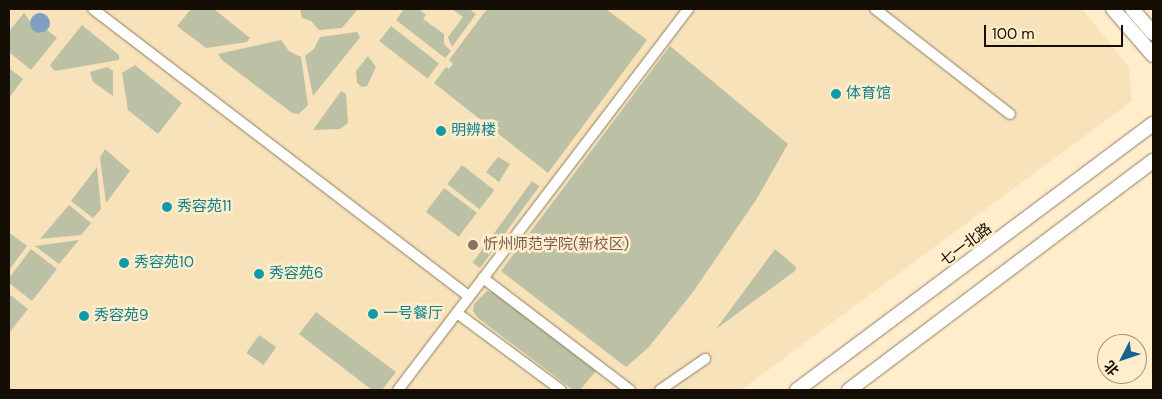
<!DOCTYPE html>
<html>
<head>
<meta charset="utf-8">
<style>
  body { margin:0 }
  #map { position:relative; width:1162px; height:399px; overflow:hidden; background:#ffedcc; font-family:"DM Sans","Noto Sans SC",sans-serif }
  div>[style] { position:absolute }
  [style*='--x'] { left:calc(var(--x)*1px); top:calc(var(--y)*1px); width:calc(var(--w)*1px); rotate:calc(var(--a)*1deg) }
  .built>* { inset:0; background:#f7e2ba }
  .green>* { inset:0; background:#bcc1a6; transform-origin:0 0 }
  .water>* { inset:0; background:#81a0c1 }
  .round { border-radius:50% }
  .roads { filter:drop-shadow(0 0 1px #8b7c5e) drop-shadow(0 0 1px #8b7c5e) }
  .minor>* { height:10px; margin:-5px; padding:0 5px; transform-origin:5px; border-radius:5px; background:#fff }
  .major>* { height:14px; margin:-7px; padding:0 7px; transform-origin:7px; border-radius:7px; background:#fff }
  .dots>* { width:14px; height:14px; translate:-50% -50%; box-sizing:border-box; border:2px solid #ffedcc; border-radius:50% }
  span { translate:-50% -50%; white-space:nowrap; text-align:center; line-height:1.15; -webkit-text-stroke:5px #ffedcc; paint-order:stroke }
  .culture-label { font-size:15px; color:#0d838f }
  .left { translate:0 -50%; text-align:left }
  .education-label { font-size:15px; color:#785e54 }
  .street-label { font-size:15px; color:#140e04 }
  .frame { position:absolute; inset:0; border:10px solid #140e04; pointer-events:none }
  .north { position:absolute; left:1097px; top:334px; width:50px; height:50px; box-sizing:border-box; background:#ffedcc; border:1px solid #a1947c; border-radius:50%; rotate:229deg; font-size:14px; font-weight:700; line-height:20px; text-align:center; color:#140e04 }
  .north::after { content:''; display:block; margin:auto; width:18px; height:22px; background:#136395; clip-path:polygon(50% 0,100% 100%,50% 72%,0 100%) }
  .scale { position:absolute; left:984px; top:25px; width:139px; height:22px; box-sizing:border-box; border:2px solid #140e04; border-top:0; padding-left:6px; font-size:15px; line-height:18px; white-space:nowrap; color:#140e04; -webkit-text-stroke:4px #ffedcc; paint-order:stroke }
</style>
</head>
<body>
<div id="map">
  <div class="built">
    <div style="clip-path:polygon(9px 9px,1082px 9px,1129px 67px,1132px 101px,741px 390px,9px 390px)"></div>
  </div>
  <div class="green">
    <div style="clip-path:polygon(191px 9px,214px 9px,250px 38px,247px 42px,206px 48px,177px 26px)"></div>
    <div style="clip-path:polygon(300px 9px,358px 9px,342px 28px,319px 30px,311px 21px,302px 18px)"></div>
    <div style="clip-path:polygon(404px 9px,419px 9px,426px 15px,423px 19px,444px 34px,444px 44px,451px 51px,445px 58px,396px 20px)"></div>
    <div style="clip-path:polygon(452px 9px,469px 9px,476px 14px,452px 47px,448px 37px,463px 17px)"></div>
    <div style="clip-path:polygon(487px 9px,606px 9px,647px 40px,548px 173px,434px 83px,446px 67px,449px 69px,453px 64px,449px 60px)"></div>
    <div style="clip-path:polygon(24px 13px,40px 34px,47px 30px,57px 38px,31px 70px,9px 52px,9px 31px)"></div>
    <div style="clip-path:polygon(82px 25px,119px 55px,119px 60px,55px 71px,52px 68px,50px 65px)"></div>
    <div style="left:391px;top:26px;width:61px;height:19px;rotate:38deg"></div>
    <div style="clip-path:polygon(357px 32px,360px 37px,358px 40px,313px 96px,305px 56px,314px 49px,320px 37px)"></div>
    <div style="clip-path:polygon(281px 40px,289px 51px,301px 57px,308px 105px,299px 114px,292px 113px,222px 60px,218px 54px)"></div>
    <div style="clip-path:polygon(670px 46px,788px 144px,756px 200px,693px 292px,648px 348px,626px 367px,501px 271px)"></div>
    <div style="clip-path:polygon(368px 56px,376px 67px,367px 86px,362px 87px,357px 83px,356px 71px)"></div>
    <div style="clip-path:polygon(135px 65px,182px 103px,158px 134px,128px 110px,122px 73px)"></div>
    <div style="clip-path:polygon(107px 67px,113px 71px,113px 96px,93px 82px,90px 72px)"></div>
    <div style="clip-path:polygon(9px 68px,23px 79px,9px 98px)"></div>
    <div style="clip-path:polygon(341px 91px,346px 94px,348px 123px,340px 129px,313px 130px)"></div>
    <div style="clip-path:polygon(105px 149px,130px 171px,106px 203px,100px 158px)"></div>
    <div style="clip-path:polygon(498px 157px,510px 164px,499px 182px,486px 172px)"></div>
    <div style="left:462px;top:165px;width:41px;height:24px;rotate:38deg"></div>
    <div style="clip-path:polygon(97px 167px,101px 209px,93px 218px,71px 201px)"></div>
    <div style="left:532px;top:181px;width:9px;height:101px;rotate:36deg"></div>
    <div style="left:444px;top:188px;width:41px;height:30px;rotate:37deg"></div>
    <div style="clip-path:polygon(69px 205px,91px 223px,81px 235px,40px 239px)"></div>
    <div style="clip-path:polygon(11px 234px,27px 246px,9px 270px,9px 235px)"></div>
    <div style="clip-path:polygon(79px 240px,59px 264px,35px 246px)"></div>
    <div style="clip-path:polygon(31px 249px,57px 269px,32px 301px,9px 283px,9px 278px)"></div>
    <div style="clip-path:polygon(775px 249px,796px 267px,795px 271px,716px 329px)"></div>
    <div style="clip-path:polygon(487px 291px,493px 292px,596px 371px,580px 390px,573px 390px,478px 318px,473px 311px,474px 304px)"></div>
    <div style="clip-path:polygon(9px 294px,28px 309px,9px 333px)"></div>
    <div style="clip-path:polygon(316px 312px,396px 372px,382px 390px,372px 390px,299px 334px)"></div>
    <div style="left:259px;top:335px;width:21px;height:22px;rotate:35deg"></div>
  </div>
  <div class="water">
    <div class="round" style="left:30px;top:13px;width:20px;height:20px"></div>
  </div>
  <div class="roads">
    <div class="minor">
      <div style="--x:93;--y:9;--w:473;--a:37.4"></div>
      <div style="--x:875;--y:9;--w:171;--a:37.9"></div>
      <div style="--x:483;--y:278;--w:185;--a:37.3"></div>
      <div style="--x:457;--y:313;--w:129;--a:36.5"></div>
      <div style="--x:398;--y:390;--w:479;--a:-52.7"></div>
      <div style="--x:660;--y:390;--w:55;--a:-34.6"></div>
    </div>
    <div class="major">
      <div style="--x:1113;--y:9;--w:61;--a:49"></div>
      <div style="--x:1132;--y:9;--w:32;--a:49"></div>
      <div style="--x:797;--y:390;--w:444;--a:-36.8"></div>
      <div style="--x:849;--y:390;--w:381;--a:-37"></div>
    </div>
  </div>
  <div class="dots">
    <div style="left:836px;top:94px;background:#0f9aa8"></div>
    <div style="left:441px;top:131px;background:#0f9aa8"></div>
    <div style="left:167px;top:207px;background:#0f9aa8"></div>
    <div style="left:473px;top:245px;background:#8d6e63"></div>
    <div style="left:124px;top:263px;background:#0f9aa8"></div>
    <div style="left:259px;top:274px;background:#0f9aa8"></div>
    <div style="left:373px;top:314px;background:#0f9aa8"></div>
    <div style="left:84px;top:316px;background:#0f9aa8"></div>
  </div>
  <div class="culture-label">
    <span class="left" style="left:846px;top:94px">体育馆</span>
    <span class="left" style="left:451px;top:131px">明辨楼</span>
    <span class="left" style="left:177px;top:207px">秀容苑11</span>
    <span class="left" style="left:134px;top:263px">秀容苑10</span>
    <span class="left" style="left:269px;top:274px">秀容苑6</span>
    <span class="left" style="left:383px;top:314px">一号餐厅</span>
    <span class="left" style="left:94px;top:316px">秀容苑9</span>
  </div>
  <div class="education-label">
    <span class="left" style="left:483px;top:245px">忻州师范学院(新校区)</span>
  </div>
  <div class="street-label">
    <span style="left:966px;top:245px;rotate:-37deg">七一北路</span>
  </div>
  <div class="frame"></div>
  <div class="north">北</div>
  <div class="scale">100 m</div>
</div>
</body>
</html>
